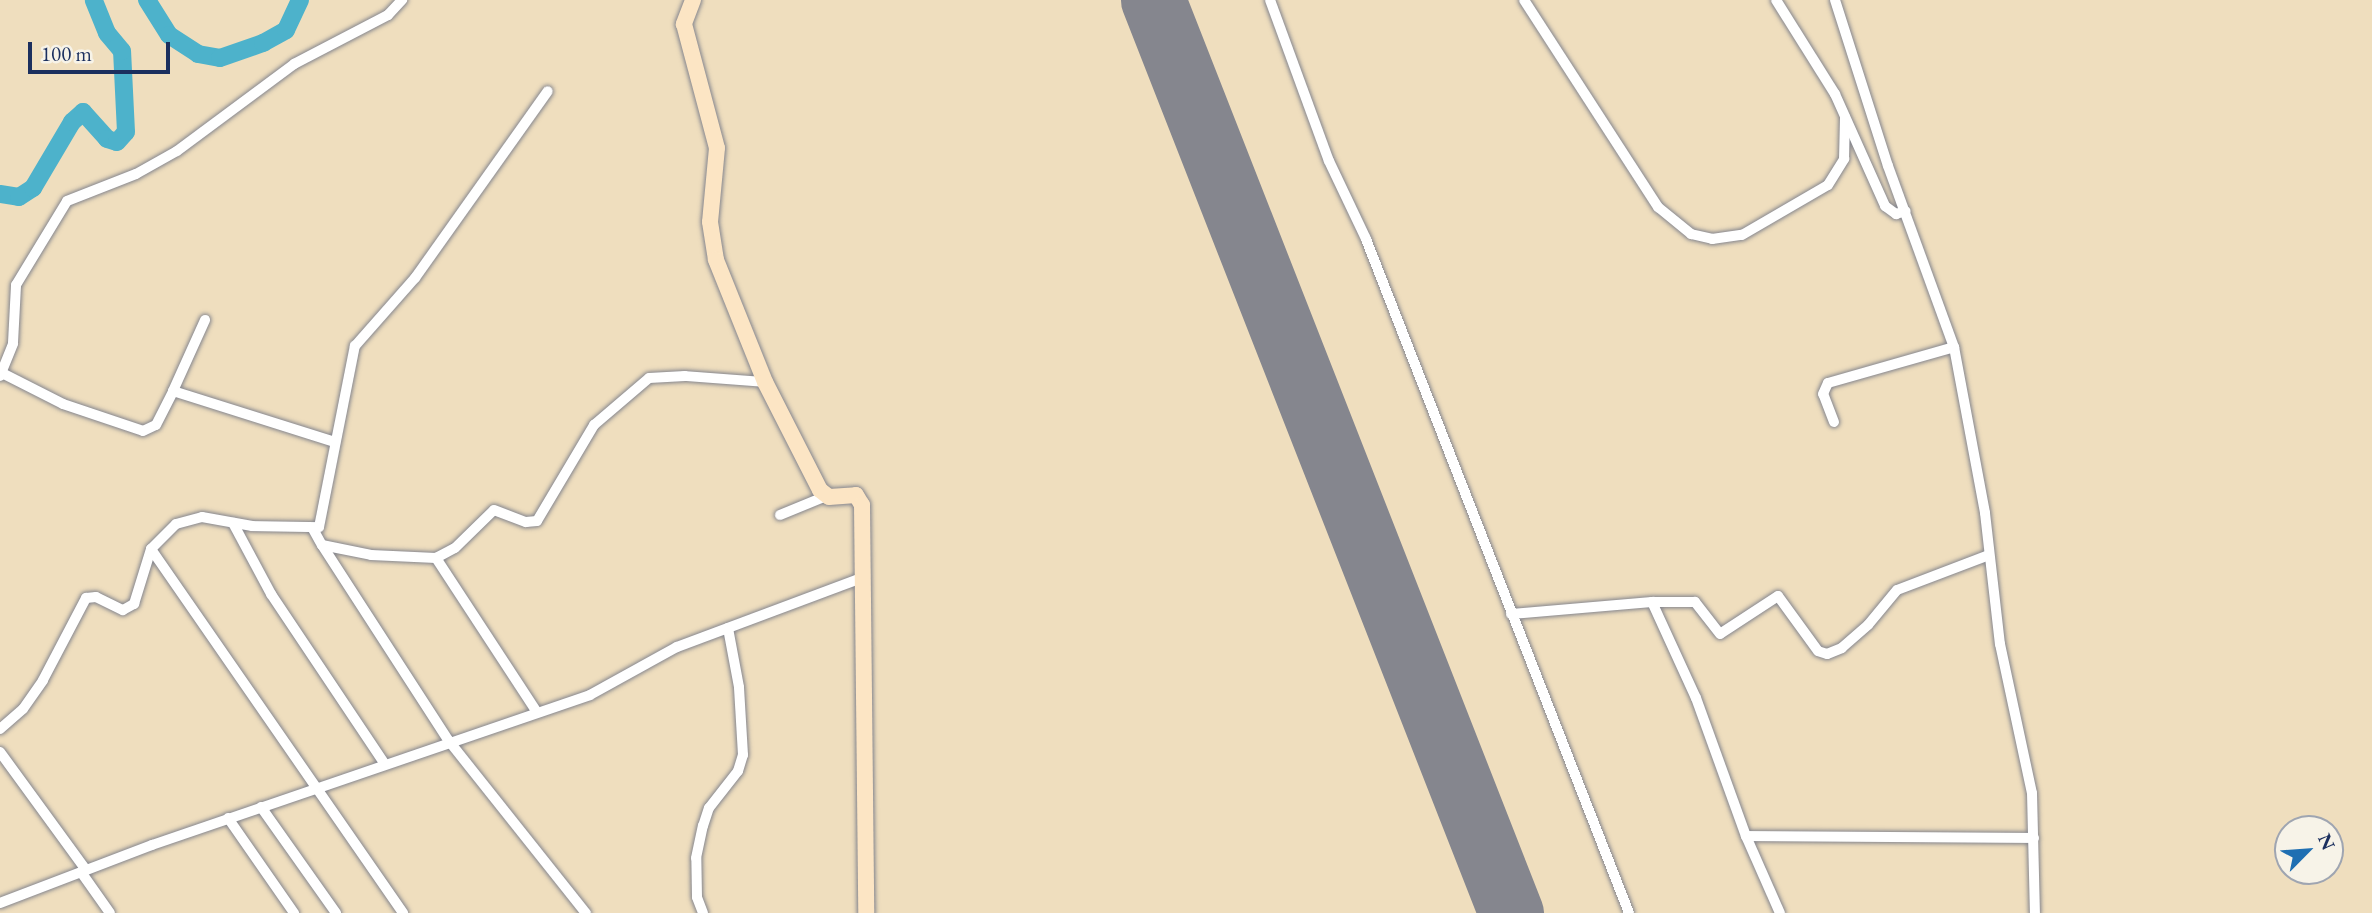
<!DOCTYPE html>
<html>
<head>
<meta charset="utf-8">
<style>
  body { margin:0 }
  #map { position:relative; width:2372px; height:913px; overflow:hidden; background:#efdebe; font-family:"EB Garamond",serif }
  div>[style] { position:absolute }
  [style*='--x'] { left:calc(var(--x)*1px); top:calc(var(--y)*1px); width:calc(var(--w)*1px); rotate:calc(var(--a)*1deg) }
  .river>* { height:18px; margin:-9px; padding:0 9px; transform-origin:9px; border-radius:9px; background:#4db2cb }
  .runway>* { height:65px; margin:-32.5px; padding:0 32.5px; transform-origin:32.5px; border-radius:32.5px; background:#85868e }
  .roads { filter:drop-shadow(0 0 2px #85868e) drop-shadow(0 0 2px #85868e) }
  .street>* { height:10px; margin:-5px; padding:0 5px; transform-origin:5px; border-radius:5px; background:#fff }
  .secondary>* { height:16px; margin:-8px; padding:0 8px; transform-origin:8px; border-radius:8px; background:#fce5c4 }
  span { translate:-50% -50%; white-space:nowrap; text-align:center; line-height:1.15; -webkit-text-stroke:6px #f7f3e8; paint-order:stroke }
  .north { position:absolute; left:2274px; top:815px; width:70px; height:70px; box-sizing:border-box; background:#f7f3e8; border:2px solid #9fa5b1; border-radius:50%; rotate:65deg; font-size:19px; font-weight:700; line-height:28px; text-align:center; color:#1b2f5e }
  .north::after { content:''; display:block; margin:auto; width:24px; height:32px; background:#1f6fb2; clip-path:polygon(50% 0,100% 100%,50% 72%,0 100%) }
  .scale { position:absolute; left:28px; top:42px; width:142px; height:32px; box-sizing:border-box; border:4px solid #1b2f5e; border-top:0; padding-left:9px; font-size:21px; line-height:24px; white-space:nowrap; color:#1b2f5e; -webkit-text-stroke:5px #f7f3e8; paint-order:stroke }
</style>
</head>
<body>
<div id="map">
  <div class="river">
    <div style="--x:147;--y:0;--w:41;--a:57.8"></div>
    <div style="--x:169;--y:35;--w:35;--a:33"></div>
    <div style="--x:198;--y:54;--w:22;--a:10"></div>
    <div style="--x:220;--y:58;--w:46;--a:-19.2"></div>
    <div style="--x:263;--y:43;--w:26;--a:-29"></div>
    <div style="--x:286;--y:30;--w:33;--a:-65"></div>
    <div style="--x:0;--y:194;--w:19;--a:9"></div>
    <div style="--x:19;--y:197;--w:17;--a:-33"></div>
    <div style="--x:33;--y:188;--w:77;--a:-59.4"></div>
    <div style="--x:72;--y:122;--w:15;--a:-42"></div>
    <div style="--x:83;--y:112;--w:36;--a:48"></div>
    <div style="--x:107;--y:139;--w:10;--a:17"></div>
    <div style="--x:117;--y:142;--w:13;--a:-48"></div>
    <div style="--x:126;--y:132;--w:81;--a:-92.8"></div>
    <div style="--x:122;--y:51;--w:23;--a:-130"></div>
    <div style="--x:107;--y:33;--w:35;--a:-112"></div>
  </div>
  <div class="runway">
    <div style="--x:1153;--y:0;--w:981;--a:68.59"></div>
  </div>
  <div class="roads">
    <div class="street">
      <div style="--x:1270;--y:0;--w:171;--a:69.9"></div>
      <div style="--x:1329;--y:161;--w:86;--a:64.6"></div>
      <div style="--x:1366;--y:239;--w:723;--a:68.68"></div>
      <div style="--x:1524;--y:0;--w:247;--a:57.1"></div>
      <div style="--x:1658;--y:207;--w:43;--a:39.3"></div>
      <div style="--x:1691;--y:234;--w:22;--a:13"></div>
      <div style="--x:1712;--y:239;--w:30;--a:-8"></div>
      <div style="--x:1742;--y:235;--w:99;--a:-30.2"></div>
      <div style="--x:1828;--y:185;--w:31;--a:-58"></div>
      <div style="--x:1844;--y:159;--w:42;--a:-88.6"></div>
      <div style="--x:1776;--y:0;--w:111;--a:57.9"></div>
      <div style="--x:1835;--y:94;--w:123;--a:65.9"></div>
      <div style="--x:1885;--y:206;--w:14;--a:36"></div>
      <div style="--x:1896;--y:214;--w:10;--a:-17"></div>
      <div style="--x:1835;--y:0;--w:174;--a:72.3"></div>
      <div style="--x:1888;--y:166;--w:193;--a:70"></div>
      <div style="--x:1954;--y:347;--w:169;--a:79.4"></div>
      <div style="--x:1985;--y:513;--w:132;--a:83.5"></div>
      <div style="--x:2000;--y:644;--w:152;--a:77.9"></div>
      <div style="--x:2032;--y:793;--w:120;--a:88.6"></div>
      <div style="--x:2;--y:373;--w:68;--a:26.9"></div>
      <div style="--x:63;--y:404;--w:84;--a:18.6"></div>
      <div style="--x:143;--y:431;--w:14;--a:-25"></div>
      <div style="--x:156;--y:425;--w:38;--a:-63"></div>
      <div style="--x:173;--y:391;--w:170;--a:17.5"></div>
      <div style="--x:0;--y:376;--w:35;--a:-68"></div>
      <div style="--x:13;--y:343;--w:58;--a:-87"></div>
      <div style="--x:16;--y:285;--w:98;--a:-58.7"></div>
      <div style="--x:67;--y:201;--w:74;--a:-21.4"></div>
      <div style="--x:136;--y:174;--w:47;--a:-29.3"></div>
      <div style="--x:177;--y:151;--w:146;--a:-36.6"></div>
      <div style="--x:294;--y:64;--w:106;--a:-27.5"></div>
      <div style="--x:388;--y:15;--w:21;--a:-47"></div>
      <div style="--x:173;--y:391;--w:78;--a:-65.7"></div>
      <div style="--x:1834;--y:422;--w:30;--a:-111"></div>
      <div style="--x:1823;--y:394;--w:12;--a:-66"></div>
      <div style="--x:1828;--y:383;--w:131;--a:-15.9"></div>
      <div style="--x:780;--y:515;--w:50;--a:-22.4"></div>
      <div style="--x:233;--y:523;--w:81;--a:61.8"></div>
      <div style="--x:271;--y:594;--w:203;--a:56.2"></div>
      <div style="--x:313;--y:529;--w:18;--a:61"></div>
      <div style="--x:322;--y:545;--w:50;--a:11.5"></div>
      <div style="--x:371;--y:555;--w:65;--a:2.6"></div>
      <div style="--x:436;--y:558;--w:21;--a:-28"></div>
      <div style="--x:455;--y:548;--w:54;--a:-44.3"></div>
      <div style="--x:494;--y:510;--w:34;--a:21"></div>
      <div style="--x:526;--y:522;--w:11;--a:-5"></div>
      <div style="--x:537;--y:521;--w:112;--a:-59.3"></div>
      <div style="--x:594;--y:425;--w:72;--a:-40.5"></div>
      <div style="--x:649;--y:378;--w:36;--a:-3"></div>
      <div style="--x:685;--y:376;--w:80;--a:4.3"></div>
      <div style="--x:322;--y:545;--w:234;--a:57.1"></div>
      <div style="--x:449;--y:741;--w:220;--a:51.5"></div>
      <div style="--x:151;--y:549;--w:443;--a:55.3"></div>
      <div style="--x:1989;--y:555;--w:98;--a:159.2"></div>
      <div style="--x:1897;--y:590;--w:45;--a:129.6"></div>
      <div style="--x:1868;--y:625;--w:35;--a:139"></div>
      <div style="--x:1842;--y:648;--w:16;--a:158"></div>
      <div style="--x:1827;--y:654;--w:9;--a:-162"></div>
      <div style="--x:1818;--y:651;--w:68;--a:-126"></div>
      <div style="--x:1778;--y:596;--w:69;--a:146.8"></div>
      <div style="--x:1720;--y:634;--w:41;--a:-128"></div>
      <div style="--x:1695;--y:602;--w:43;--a:180"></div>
      <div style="--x:1652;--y:602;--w:106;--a:65.4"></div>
      <div style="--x:1696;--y:698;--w:147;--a:70.1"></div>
      <div style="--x:1746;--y:836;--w:288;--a:0.4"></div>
      <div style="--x:436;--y:558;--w:183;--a:56.8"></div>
      <div style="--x:1511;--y:614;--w:142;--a:-4.9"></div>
      <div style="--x:0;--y:729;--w:30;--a:-41"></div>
      <div style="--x:23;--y:709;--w:35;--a:-55"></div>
      <div style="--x:43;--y:680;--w:93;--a:-62.3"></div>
      <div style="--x:86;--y:598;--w:10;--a:-6"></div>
      <div style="--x:96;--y:597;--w:30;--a:26"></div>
      <div style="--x:123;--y:610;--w:13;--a:-29"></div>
      <div style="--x:134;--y:604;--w:58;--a:-72.8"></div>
      <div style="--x:151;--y:549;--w:35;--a:-45"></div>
      <div style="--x:176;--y:524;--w:27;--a:-15"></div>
      <div style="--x:202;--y:517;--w:51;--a:10.2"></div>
      <div style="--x:252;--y:526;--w:67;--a:0.9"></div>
      <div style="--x:319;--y:527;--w:185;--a:-78.8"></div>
      <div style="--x:355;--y:346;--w:91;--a:-48.6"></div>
      <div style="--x:415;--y:278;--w:229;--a:-54.6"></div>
      <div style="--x:0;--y:752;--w:146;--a:53.9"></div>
      <div style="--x:261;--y:807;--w:130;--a:54.7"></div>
      <div style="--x:228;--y:818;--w:116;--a:55.2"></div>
      <div style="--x:1746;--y:836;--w:84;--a:66.2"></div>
      <div style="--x:81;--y:872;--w:50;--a:54.7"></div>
      <div style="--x:0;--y:903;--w:163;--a:-20.9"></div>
      <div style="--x:152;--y:845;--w:463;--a:-18.9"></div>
      <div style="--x:590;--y:695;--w:99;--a:-28.9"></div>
      <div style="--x:677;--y:647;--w:197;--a:-20.5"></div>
      <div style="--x:703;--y:913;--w:17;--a:-111"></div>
      <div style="--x:697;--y:897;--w:39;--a:-91"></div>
      <div style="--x:696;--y:858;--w:33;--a:-78"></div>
      <div style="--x:703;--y:826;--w:19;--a:-72"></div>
      <div style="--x:709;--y:808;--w:47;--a:-51.9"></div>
      <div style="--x:738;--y:771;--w:17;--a:-73"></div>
      <div style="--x:743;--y:755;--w:68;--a:-93.4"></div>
      <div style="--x:739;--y:687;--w:60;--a:-100.6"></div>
    </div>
    <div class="secondary">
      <div style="--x:693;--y:0;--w:26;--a:111"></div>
      <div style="--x:684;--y:24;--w:128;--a:75.1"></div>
      <div style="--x:717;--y:148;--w:74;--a:95.4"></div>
      <div style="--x:710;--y:222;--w:38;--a:81"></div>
      <div style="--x:716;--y:260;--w:131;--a:68.1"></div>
      <div style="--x:765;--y:382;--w:121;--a:63"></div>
      <div style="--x:820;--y:490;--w:11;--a:38"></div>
      <div style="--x:829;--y:497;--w:27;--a:-4"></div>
      <div style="--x:856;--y:495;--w:12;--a:59"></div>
      <div style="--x:862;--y:505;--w:408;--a:89.4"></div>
    </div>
  </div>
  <div class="north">N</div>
  <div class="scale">100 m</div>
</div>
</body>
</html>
